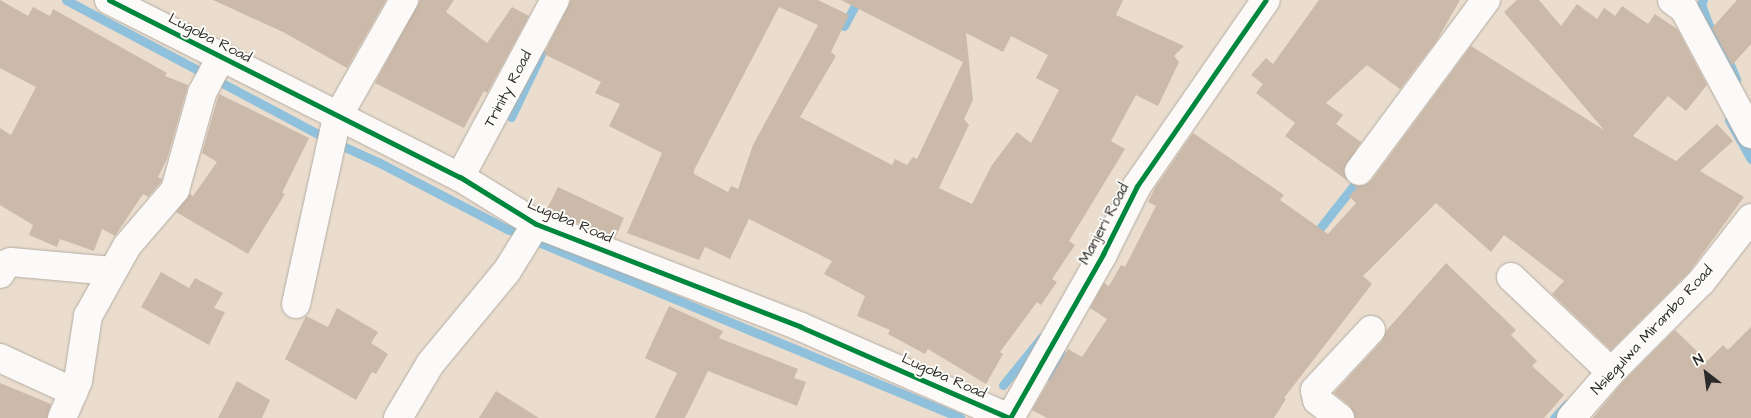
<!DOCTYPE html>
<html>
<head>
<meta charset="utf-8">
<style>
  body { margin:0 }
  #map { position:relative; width:1751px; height:418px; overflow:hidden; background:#eaddce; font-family:"Architects Daughter",sans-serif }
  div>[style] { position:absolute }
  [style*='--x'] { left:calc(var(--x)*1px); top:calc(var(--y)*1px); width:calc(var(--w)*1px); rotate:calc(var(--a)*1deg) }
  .stream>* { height:9px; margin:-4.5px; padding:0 4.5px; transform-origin:4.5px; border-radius:4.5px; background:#90c1dc }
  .building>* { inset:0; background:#cbb9a9 }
  .roads { filter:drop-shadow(0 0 1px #b4aca3) drop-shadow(0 0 1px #b4aca3) }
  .street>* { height:28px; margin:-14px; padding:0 14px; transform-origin:14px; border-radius:14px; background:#fcfaf8 }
  .secondary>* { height:28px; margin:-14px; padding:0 14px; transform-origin:14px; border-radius:14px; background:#fcfaf8 }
  .cycleway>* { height:5px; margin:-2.5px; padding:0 2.5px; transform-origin:2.5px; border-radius:2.5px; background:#00873e }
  span { translate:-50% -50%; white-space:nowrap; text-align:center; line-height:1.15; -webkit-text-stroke:4px #fdfcf7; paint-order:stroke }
  .street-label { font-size:15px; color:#2b2b2b }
  .north { position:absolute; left:1681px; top:348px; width:50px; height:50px; -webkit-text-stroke:4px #fdfcf7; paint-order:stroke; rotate:330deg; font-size:14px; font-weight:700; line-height:20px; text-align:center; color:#2b2b2b }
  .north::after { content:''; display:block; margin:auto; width:18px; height:22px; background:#2b2b2b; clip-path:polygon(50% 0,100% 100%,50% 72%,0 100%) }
</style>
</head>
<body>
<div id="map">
  <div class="stream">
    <div style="--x:66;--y:0;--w:296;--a:28"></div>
    <div style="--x:327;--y:139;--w:58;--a:24.4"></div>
    <div style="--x:380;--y:163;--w:143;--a:27.5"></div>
    <div style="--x:507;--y:229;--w:491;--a:22.6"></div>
    <div style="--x:1703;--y:0;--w:4;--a:117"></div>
    <div style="--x:1701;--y:4;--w:23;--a:70"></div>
    <div style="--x:1709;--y:26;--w:26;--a:58"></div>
    <div style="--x:1723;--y:48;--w:34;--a:67"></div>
    <div style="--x:844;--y:26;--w:30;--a:-62"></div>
    <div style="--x:511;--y:117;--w:70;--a:-64.5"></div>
    <div style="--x:1729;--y:120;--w:45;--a:60.6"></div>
    <div style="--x:1313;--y:237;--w:79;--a:-51.7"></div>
    <div style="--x:1052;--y:378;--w:20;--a:-66"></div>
    <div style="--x:1060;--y:360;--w:13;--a:-90"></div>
    <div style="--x:1003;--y:385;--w:62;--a:-50.9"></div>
    <div style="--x:1554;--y:418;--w:19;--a:-47"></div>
  </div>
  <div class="building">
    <div style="clip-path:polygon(0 0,28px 16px,33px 7px,50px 16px,53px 9px,167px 73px,165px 76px,188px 85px,167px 159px,158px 177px,162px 179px,161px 182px,148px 197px,143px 194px,115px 236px,102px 229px,94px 251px,60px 239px,57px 247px,29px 235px,33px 225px,0 205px,0 128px,11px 135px,36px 87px,0 68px)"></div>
    <div style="clip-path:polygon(213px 0,386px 0,347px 68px,283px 32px)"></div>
    <div style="clip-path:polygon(420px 0,454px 0,446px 12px,487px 43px,512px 7px,529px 16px,487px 93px,484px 91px,464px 128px,375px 83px)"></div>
    <div style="clip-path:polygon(evenodd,571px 0,818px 0,849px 15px,831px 52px,836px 56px,800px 117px,892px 165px,895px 159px,907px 165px,913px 157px,917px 159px,963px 62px,841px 0,1123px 0,1116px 15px,1184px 46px,1174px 56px,1179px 62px,1158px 106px,1136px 95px,1111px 141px,1125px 149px,1069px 241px,1075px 245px,1052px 279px,1057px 282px,1041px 305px,1037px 302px,1000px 352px,1003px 354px,986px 384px,928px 349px,925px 354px,888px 334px,890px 330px,857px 316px,865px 296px,824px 274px,832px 261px,749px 219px,730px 259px,705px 247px,699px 260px,627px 233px,662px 153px,609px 126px,620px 104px,595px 93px,601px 82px,544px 54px,571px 0,779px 7px,818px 25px,753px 145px,738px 189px,731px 186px,728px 192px,694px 174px,694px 170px,779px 7px,571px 0,966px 33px,1003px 52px,1011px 36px,1048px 55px,1036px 78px,1059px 90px,1031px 143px,1017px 132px,992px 165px,972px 204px,939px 188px,969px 125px,964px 119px,973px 100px,966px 33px)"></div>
    <div style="clip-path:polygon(1319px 0,1460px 0,1437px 40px,1400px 89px,1367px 65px,1326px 103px,1343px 115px,1336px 124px,1361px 142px,1344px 169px,1348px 181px,1285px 136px,1295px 123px,1256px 93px,1263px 84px,1251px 75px,1266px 58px,1273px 64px)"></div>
    <div style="clip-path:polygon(1517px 0,1539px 0,1561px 26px,1577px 4px,1597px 19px,1604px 8px,1615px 16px,1622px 6px,1648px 24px,1655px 14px,1677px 29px,1707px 85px,1686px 111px,1668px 96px,1633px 136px,1676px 161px,1717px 124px,1733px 141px,1700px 171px,1744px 197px,1689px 272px,1611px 350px,1552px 294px,1564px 281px,1504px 235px,1491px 252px,1436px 203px,1363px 276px,1372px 284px,1284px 398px,1286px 399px,1274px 418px,1047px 418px,1032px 410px,1068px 349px,1082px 357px,1107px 319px,1090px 308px,1104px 283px,1109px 286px,1121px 265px,1125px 267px,1156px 206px,1148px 202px,1155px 188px,1193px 133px,1284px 195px,1280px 200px,1328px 234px,1356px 203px,1349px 196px,1357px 188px,1353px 185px,1365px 185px,1372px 180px,1471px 46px,1604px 130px,1504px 12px)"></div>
    <div style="clip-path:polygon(1737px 0,1751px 0,1751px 44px,1732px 65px,1712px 28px)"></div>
    <div style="clip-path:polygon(219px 94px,309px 138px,282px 193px,285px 194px,248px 254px,176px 212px,190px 194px,193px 196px,217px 162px,202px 153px)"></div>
    <div style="clip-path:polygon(558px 187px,624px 218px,615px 238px,546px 211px)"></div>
    <div style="clip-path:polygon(1446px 263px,1516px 330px,1511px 335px,1537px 361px,1532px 366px,1564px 395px,1544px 418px,1355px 418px,1350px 406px,1334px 393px,1382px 341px,1386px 331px)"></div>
    <div style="clip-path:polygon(161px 272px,189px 288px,195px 278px,223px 293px,214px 308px,225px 312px,209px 345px,141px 307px)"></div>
    <div style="clip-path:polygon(669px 306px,723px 331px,719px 338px,798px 369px,794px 378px,806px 382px,797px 406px,708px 371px,685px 418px,655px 418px,677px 373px,645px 358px)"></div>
    <div style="clip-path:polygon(337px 308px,378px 332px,371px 343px,388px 354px,376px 374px,372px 372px,356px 400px,285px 359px,306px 316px,328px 327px)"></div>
    <div style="clip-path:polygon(1751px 327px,1751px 418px,1593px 418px,1622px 383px,1675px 330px,1707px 361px,1723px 345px,1728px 350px)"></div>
    <div style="clip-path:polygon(237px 381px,270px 400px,262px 418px,218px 418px)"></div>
    <div style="clip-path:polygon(0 383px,51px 404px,47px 418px,0 418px)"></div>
    <div style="clip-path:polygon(496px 391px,539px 418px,479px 418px)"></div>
  </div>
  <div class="roads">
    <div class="street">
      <div style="--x:1672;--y:0;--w:15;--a:37"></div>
      <div style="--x:1684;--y:9;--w:142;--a:61.8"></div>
      <div style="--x:1359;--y:171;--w:213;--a:-53.4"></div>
      <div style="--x:460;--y:177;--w:201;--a:-61.8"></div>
      <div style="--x:0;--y:274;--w:12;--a:-59"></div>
      <div style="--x:6;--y:264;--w:5;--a:-22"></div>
      <div style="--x:11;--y:262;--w:101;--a:5.1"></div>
      <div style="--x:1511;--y:277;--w:138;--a:43.5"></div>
      <div style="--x:296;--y:304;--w:190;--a:-77.6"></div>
      <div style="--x:337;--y:118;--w:136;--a:-60.4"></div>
      <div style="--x:0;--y:358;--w:81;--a:24.7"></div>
      <div style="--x:62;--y:418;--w:40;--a:-66.6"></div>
      <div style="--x:78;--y:381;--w:66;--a:-81.3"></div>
      <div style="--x:88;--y:316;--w:80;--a:-60.9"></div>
      <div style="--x:127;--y:246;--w:74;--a:-49.4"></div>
      <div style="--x:175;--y:190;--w:101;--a:-74.4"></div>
      <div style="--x:202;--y:93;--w:40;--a:-62"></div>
      <div style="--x:398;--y:418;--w:63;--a:-59.3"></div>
      <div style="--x:430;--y:364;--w:121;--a:-50.4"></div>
      <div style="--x:507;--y:271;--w:55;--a:-58.3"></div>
      <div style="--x:1010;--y:418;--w:189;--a:-60.4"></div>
      <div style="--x:1103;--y:254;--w:76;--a:-63.4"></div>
      <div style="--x:1137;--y:186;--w:226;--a:-55.3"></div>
      <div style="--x:1340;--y:418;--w:29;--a:-142"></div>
      <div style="--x:1317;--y:400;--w:10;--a:-101"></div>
      <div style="--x:1315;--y:390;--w:82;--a:-47"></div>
      <div style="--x:1571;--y:418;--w:61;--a:-49"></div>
      <div style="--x:1611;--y:372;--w:127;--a:-45"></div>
      <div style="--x:1701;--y:282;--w:81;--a:-52"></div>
    </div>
    <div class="secondary">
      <div style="--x:109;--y:0;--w:393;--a:26.8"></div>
      <div style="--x:460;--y:177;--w:89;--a:31.7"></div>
      <div style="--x:536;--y:224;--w:284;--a:21.2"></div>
      <div style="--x:801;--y:327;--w:227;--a:23.6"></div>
    </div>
  </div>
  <div class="cycleway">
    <div style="--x:109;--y:0;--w:393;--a:26.8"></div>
    <div style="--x:460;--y:177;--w:89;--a:31.7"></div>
    <div style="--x:536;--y:224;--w:284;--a:21.2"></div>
    <div style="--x:801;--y:327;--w:227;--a:23.6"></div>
    <div style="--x:1010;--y:418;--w:189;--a:-60.4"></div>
    <div style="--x:1103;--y:254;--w:76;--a:-63.4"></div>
    <div style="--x:1137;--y:186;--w:226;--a:-55.3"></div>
  </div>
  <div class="street-label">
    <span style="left:210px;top:38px;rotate:27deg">Lugoba Road</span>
    <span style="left:508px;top:89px;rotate:-62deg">Trinity Road</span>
    <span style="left:570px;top:221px;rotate:23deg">Lugoba Road</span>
    <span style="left:1104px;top:224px;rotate:-62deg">Manjeri Road</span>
    <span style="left:1652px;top:330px;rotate:-47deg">Nsiegulwa Mirambo Road</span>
    <span style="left:944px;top:376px;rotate:24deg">Lugoba Road</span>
  </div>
  <div class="north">N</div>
</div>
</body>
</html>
